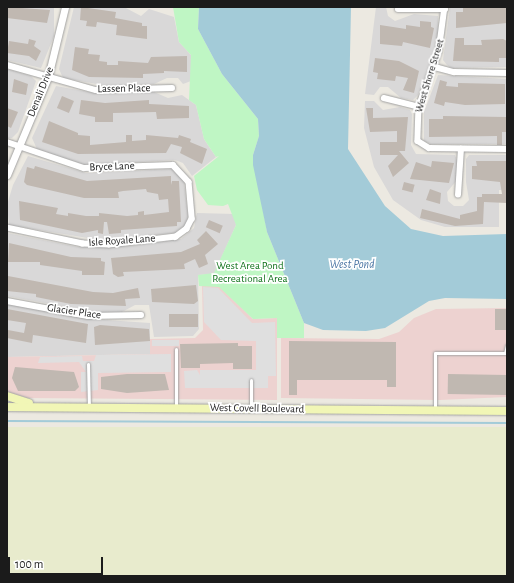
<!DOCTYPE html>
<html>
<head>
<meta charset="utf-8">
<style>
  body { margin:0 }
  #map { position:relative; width:514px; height:583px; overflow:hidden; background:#ece9e1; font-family:"Alegreya Sans",sans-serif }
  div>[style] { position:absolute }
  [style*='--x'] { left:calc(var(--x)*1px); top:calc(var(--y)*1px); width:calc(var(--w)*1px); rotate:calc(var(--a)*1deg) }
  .residential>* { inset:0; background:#d9d8d8 }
  .commercial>* { inset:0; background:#edd2d0 }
  .farmland>* { inset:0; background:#e8ebcd; transform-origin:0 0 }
  .park>* { inset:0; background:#bff6c4 }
  .parking>* { inset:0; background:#dfdfdf; transform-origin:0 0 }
  .water>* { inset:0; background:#a3cbd8 }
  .stream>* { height:2px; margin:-1px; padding:0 1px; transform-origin:1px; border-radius:1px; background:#a3cbd8 }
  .building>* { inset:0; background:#c0b8b1; transform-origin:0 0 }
  .roads { filter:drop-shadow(0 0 1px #a2a2a2) drop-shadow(0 0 1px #a2a2a2) }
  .service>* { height:3px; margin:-1.5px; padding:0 1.5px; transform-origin:1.5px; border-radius:1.5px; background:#fff }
  .minor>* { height:5.5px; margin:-2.75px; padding:0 2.75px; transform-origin:2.75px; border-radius:2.75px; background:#fff }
  .tertiary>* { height:7px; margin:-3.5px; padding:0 3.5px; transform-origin:3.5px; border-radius:3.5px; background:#fff }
  .secondary>* { height:8px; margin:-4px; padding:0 4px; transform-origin:4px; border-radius:4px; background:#f1f6b6 }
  span { translate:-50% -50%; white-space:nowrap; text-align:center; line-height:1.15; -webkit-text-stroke:3.5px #fff; paint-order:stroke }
  .street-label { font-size:11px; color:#1b1b1b }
  .park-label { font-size:11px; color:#10721b }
  .water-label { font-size:12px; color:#4d77a5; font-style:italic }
  .frame { position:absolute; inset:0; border:8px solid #1b1b1b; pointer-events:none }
  .scale { position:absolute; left:8px; top:557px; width:95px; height:18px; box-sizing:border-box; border:2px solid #1b1b1b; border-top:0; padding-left:5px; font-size:12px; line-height:14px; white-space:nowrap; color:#1b1b1b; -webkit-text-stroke:3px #fff; paint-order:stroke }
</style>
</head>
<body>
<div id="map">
  <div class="residential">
    <div style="clip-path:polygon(7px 7px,54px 7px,54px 36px,41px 68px,7px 60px)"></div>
    <div style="clip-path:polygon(74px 7px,124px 7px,141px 16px,149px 9px,174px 17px,179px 42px,191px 55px,191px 81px,183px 84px,178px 78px,167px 78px,154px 84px,108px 86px,63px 78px,59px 69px)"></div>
    <div style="clip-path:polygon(376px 7px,386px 7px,388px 16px,395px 21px,414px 14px,438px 16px,438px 34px,432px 60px,418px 95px,413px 100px,401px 98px,388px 87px,380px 87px,374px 95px,365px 94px)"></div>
    <div style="clip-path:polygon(450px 7px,507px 7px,507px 67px,451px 68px,447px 65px,443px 60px)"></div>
    <div style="clip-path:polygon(7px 69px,31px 76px,36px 81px,18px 132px,12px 138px,7px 138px)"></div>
    <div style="clip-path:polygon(438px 75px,507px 79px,507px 144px,431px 144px,424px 141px,424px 112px)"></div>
    <div style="clip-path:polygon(56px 86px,100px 94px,154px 92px,168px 98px,182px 95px,196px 105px,204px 139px,216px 157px,192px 176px,183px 163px,175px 160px,85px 165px,37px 149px,32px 138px)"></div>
    <div style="clip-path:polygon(365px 101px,374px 101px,383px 110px,400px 107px,410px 110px,412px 114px,411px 145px,416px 154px,455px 155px,458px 163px,457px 180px,447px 192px,448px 201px,454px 206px,463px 206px,469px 200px,466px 182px,466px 159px,469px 155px,507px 155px,507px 190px,499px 190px,499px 227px,445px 227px,421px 220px,393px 200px,374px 167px,364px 128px)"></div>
    <div style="clip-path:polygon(28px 156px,86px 173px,172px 169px,184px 181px,188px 216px,186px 224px,175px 233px,100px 240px,9px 225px,7px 205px,13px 185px)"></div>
    <div style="clip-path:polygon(197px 213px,234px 214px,236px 225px,214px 274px,198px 275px,199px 329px,193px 336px,154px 337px,149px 305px,135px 305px,122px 312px,100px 313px,7px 296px,7px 233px,78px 247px,131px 246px,181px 239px,194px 228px)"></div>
    <div style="clip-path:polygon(7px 303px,91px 319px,150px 323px,150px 354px,7px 357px)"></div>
  </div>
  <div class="commercial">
    <div style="clip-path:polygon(202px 286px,219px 286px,253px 319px,277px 318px,277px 400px,24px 398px,7px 392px,7px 357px,150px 354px,150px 339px,195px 338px,203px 330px)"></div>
    <div style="clip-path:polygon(507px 308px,507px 397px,440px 400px,281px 398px,281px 338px,379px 339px,399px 332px,414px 318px,436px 309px)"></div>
  </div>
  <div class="farmland">
    <div style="left:7px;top:427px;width:500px;height:149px"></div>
  </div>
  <div class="park">
    <div style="clip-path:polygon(173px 7px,199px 7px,198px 29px,222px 74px,258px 119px,259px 136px,253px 155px,267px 232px,304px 323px,304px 338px,277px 338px,277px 318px,253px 319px,219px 287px,199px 286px,198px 275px,214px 273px,236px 225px,228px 204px,223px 206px,208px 205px,197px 190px,194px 176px,219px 156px,216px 157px,204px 139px,196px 105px,189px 100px,191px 55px,179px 42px)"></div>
  </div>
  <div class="parking">
    <div style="clip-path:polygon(203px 287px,218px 288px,252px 323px,275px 322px,276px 376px,268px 376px,268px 388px,185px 388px,184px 371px,197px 370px,200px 375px,200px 370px,256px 370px,256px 341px,221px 340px,204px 322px)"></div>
    <div style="left:152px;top:340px;width:27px;height:6px"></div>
    <div style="clip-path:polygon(171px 354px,171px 372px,98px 373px,98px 390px,81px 392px,81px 372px,86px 372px,79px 362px,38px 363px,40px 357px,82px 356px,83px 361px,94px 361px,96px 355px)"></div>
  </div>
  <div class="water">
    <div style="clip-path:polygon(199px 7px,351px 7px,348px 149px,385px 206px,411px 229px,443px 236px,507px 234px,507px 299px,445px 298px,429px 301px,385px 328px,366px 331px,323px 330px,304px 323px,267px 232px,253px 165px,253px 155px,259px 136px,258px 119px,222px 74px,198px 29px)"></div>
  </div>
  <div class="stream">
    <div style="--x:7;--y:421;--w:500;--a:0.23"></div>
  </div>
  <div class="building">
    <div style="clip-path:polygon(7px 7px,50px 10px,47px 23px,7px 18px)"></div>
    <div style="clip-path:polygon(81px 7px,116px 12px,115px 18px,142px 23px,142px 26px,147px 26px,147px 39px,116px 35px,117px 25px,97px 22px,96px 27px,86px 26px,87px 21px,80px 20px)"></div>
    <div style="clip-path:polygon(463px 7px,507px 7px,507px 23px,456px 28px,456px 12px,463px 12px)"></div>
    <div style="clip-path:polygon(420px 21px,431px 22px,431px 27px,434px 28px,430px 48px,403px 42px,402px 46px,380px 44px,380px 25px,406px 29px,406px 25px,420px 27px)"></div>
    <div style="clip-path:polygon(455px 38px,464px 38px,464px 45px,482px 45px,481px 40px,503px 39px,507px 41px,507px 58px,499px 58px,499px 62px,453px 61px)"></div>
    <div style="clip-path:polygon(29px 39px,36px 41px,34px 46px,41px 51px,36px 61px,29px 56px,7px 53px,9px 41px,28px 44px)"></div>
    <div style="clip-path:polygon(75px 47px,89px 49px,88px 54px,100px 55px,99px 61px,107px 62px,107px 65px,118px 65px,118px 61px,148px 63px,151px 57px,187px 56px,187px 72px,164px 71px,164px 73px,143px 74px,143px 78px,89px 77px,72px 70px)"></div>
    <div style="clip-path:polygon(375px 58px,399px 61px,419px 71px,414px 93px,403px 90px,408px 78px,396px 76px,395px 81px,377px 79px,378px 73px,373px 72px)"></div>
    <div style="clip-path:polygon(14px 79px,28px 84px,26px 95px,12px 92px)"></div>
    <div style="clip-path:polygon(440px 80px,447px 82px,446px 86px,458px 87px,458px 83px,505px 84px,505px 104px,465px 105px,445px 102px,444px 106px,434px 103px)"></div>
    <div style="left:62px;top:96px;width:13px;height:13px;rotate:23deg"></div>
    <div style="clip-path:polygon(81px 100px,105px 103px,149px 100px,149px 104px,189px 106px,189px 118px,157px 119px,156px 112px,113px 113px,113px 122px,95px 122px,95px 117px,79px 114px)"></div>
    <div style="clip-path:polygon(7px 108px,18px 112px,11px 128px,7px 126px)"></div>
    <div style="clip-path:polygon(366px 108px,373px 108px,373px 118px,408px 117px,405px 151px,399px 151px,409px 163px,393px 177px,388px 166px,398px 155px,380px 155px,380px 142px,397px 142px,397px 131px,370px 132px)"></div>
    <div style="clip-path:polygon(443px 116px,506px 117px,507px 132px,502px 132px,502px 145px,497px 145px,497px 136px,429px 137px,429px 119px,443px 119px)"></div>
    <div style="clip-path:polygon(49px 121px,78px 133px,78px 135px,90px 136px,90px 145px,126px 142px,126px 135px,132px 135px,132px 141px,146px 140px,146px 135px,178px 138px,179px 135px,191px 139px,190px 142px,207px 149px,202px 164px,180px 153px,182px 147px,171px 144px,166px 153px,78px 154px,42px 142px)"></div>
    <div style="clip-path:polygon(432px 161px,454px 163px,449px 183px,410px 179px,416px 162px,431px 167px)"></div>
    <div style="clip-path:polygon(476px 161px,507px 161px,507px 203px,484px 202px,483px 224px,455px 226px,420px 218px,422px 209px,460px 219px,460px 215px,477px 211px,477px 197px,482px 197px,482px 194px,502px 194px,500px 182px,472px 179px,472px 166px,477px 166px)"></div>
    <div style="clip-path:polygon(35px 166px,87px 181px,171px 176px,171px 185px,172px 181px,179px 181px,181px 222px,177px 222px,177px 226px,121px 230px,121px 233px,109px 234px,107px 222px,104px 222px,103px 234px,98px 233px,98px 230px,82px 233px,20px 220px,19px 201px,58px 208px,56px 214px,68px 216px,68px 213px,86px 216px,99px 216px,99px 213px,127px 216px,138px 215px,138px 212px,144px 211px,144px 215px,169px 212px,168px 199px,159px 200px,158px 194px,147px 192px,146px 189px,123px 191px,118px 192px,119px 198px,84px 198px,27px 185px,24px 182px,27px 167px,34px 169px)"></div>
    <div style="left:404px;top:182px;width:11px;height:8px;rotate:15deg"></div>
    <div style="clip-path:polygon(430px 189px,441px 193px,440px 204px,426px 200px)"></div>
    <div style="left:209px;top:220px;width:15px;height:8px;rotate:23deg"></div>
    <div style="clip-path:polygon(206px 231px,218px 244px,205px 255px,208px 264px,199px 268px,195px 259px,184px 264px,185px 269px,123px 272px,124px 276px,118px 277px,113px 274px,111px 258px,181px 252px,200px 244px,197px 240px)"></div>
    <div style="clip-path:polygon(9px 243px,71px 257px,101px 258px,101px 261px,105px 262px,104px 275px,82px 275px,82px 271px,40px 265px,40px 262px,8px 262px)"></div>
    <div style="clip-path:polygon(8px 276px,93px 292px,113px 293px,138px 288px,140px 298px,125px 299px,126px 306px,71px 304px,36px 297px,36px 294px,7px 291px)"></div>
    <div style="clip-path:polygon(196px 285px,198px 301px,194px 304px,152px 302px,151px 289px)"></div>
    <div style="clip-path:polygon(7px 309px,88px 324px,86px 343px,33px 335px,32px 343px,7px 338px,8px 330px,24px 333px,26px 323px,7px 320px)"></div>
    <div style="left:495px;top:309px;width:12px;height:21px"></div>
    <div style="left:198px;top:314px;width:13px;height:29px;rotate:90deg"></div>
    <div style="clip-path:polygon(100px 325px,149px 329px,150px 341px,95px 345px,94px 327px)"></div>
    <div style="clip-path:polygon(289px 341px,396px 342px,396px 387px,387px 387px,387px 380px,297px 380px,297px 395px,289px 395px)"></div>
    <div style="clip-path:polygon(238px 343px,238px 346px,252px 346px,252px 369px,233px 369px,233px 363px,200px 364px,200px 368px,181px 368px,180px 344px)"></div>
    <div style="clip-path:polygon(15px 367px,74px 372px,79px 387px,75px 391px,18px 391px,12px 378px)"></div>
    <div style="clip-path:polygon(127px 374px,165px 374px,169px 390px,127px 393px,101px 389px,101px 377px)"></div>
    <div style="left:448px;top:374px;width:59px;height:20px;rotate:1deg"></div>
  </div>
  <div class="roads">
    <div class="service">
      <div style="--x:176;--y:349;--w:58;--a:90"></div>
      <div style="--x:505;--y:353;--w:8;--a:-76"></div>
      <div style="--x:88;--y:364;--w:43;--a:88.7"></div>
      <div style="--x:251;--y:409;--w:29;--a:-90"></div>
      <div style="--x:435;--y:410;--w:57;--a:-90"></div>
      <div style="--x:435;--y:353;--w:72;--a:0"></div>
    </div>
    <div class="minor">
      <div style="--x:445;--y:7;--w:45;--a:97.6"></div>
      <div style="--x:439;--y:52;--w:59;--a:110"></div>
      <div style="--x:419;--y:107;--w:34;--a:92"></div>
      <div style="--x:418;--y:141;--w:13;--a:32"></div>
      <div style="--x:429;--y:148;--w:78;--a:0.7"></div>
      <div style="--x:398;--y:9;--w:47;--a:0"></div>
      <div style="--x:7;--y:65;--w:92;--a:15.7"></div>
      <div style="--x:96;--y:90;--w:76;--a:-1.5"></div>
      <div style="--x:435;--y:67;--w:20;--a:15"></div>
      <div style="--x:454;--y:72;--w:53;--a:1.1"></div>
      <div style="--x:384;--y:98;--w:36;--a:14"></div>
      <div style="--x:7;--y:142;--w:81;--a:18.7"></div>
      <div style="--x:84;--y:168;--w:89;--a:-1.9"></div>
      <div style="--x:173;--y:165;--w:23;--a:47"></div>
      <div style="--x:189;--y:182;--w:37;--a:85"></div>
      <div style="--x:192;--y:219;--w:11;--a:117"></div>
      <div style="--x:187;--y:229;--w:14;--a:144"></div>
      <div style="--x:176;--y:237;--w:67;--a:173.2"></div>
      <div style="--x:109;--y:245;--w:26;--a:-178"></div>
      <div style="--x:83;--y:244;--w:78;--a:-168.1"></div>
      <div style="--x:458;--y:195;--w:46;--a:-86.3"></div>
      <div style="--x:7;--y:301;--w:82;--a:10.5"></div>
      <div style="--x:88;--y:316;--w:53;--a:-1.1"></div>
    </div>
    <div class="tertiary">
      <div style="--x:7;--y:175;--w:106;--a:-67.3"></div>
      <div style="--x:48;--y:77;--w:72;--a:-76.3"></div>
    </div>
    <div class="secondary">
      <div style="--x:7;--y:396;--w:23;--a:18"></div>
      <div style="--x:7;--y:407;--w:500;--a:0.46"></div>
    </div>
  </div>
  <div class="street-label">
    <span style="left:430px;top:76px;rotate:-73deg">West Shore Street</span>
    <span style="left:124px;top:89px;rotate:-1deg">Lassen Place</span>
    <span style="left:41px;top:92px;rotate:-68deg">Denali Drive</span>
    <span style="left:112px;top:167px;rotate:-2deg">Bryce Lane</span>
    <span style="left:122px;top:241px;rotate:-4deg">Isle Royale Lane</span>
    <span style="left:74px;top:312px;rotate:8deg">Glacier Place</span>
    <span style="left:257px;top:409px;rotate:1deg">West Covell Boulevard</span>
  </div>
  <div class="park-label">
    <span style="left:250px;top:273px">West Area Pond<br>Recreational Area</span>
  </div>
  <div class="water-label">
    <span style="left:352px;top:265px">West Pond</span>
  </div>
  <div class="frame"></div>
  <div class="scale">100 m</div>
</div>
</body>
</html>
